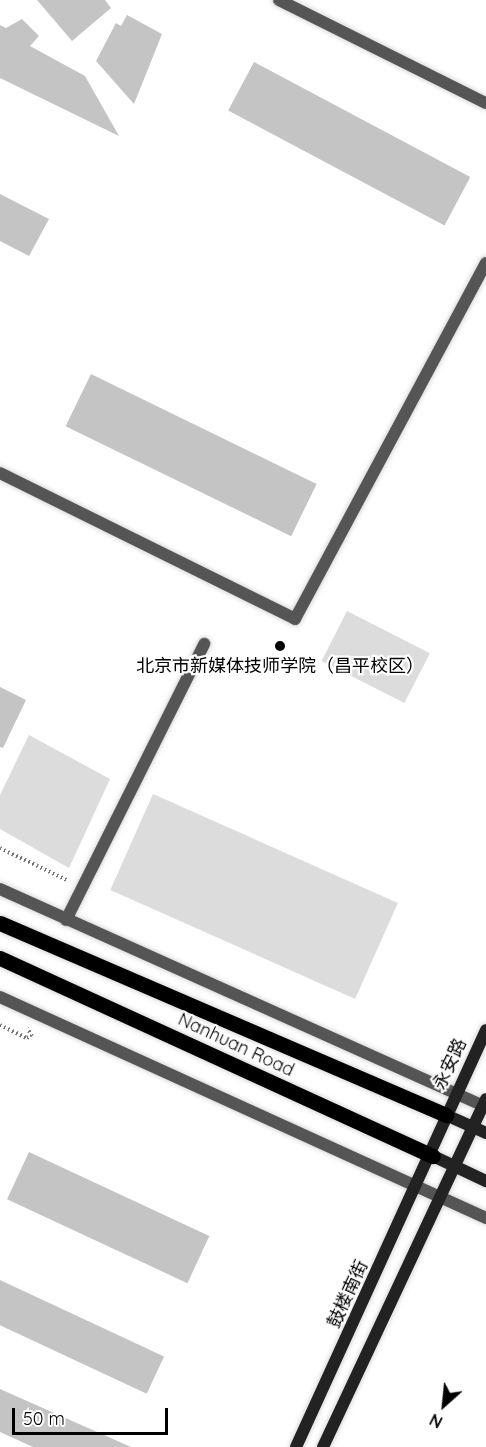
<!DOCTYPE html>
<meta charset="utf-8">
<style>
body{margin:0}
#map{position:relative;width:486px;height:1447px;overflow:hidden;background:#fff;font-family:Quicksand,"Noto Sans SC",sans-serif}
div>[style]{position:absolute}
.green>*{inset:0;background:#dcdcdc;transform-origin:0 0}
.building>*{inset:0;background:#c4c4c4;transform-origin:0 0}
.path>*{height:4px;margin-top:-2px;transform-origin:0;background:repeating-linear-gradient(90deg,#777 0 1.5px,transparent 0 4.5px)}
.roads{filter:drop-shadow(0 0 2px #dbdbdb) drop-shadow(0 0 2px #dbdbdb)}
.street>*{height:12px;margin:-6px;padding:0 6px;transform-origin:6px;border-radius:6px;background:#555}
.secondary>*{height:12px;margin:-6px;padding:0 6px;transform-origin:6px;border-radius:6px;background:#222}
.primary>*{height:15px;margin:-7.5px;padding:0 7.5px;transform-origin:7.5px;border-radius:7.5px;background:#000}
.dots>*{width:16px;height:16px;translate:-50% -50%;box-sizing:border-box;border:3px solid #fff;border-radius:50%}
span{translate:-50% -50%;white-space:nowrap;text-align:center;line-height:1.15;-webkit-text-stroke:4.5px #fff;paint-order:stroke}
.poi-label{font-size:18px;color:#000}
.street-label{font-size:18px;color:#000}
.north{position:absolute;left:414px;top:1375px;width:60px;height:60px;-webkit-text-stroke:4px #fff;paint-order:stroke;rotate:207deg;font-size:16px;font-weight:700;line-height:24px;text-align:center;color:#000}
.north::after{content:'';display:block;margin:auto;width:21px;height:27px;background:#000;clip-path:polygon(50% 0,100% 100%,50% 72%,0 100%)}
.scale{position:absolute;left:12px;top:1408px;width:156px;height:27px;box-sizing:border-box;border:3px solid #000;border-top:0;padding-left:8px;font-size:18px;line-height:21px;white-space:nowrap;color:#000;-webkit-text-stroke:4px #fff;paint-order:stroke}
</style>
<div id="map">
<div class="green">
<i style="left:347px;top:611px;width:93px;height:56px;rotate:27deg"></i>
<i style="clip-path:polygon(29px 735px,110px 779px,69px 868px,0 829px,0 795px)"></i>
<i style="left:153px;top:794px;width:268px;height:105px;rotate:24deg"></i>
</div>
<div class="building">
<i style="clip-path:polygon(37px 0,105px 0,111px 8px,72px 41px)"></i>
<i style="clip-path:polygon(127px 15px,162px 34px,134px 104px,96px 61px,116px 23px,121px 26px)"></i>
<i style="clip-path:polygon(22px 19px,39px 36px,30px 46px,85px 76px,119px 136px,0 78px,0 25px,6px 28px)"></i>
<i style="left:254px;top:62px;width:245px;height:55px;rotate:28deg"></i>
<i style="clip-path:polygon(0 194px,49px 219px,29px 256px,0 241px)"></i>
<i style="left:91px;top:374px;width:251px;height:58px;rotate:26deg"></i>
<i style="clip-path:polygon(0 687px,26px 700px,3px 748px,0 747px)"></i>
<i style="left:29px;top:1152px;width:199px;height:52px;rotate:25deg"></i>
<i style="left:0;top:1280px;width:181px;height:41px;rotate:25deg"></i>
<i style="clip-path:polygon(0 1389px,131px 1447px,33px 1447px,0 1432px)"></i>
</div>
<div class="path">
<i style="left:0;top:848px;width:76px;rotate:25.6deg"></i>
<i style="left:0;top:1025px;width:30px;rotate:26deg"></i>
<i style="left:27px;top:1038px;width:5px;rotate:-22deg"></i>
<i style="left:32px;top:1036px;width:9px;rotate:-122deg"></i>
</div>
<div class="roads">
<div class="street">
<i style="left:279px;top:0;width:231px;rotate:26.5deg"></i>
<i style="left:0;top:473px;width:329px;rotate:26.3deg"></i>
<i style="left:295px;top:619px;width:404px;rotate:-61.8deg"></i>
<i style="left:0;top:889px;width:533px;rotate:24.16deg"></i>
<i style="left:66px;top:920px;width:309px;rotate:-63.4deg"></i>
<i style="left:0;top:997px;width:534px;rotate:24.45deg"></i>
</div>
<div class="secondary">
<i style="left:446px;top:1115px;width:44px;rotate:24.2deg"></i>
<i style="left:433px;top:1156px;width:59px;rotate:25.3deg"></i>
<i style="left:296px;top:1447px;width:458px;rotate:-65.5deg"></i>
<i style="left:323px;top:1447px;width:384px;rotate:-64.9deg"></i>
</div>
<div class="primary">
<i style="left:0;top:923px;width:486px;rotate:23.3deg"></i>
<i style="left:0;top:958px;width:476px;rotate:24.6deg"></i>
</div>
</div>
<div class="dots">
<i style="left:280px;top:646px;background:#000"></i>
</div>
<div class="poi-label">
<span style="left:280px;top:666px">北京市新媒体技师学院（昌平校区）</span>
</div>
<div class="street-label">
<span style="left:236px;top:1045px;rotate:25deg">Nanhuan Road</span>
<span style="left:450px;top:1064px;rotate:-65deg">永安路</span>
<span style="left:348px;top:1294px;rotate:-65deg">鼓楼南街</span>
</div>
<div class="north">N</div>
<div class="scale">50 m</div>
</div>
